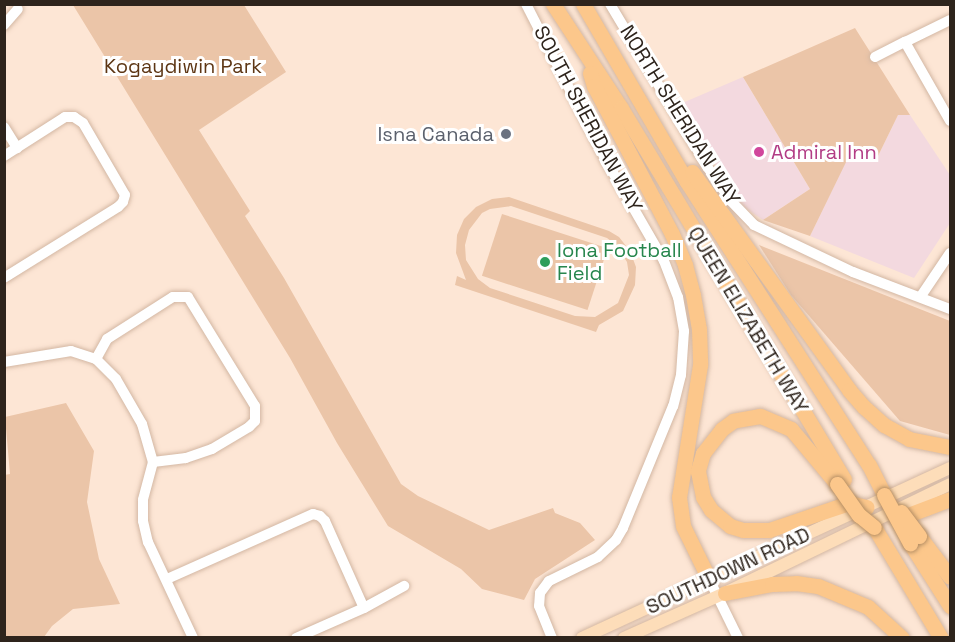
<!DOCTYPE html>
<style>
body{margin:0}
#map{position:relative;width:955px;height:642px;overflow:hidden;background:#fde6d5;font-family:"Space Grotesk",sans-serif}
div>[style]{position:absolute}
.commercial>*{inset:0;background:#f3d9df}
.green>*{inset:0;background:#ebc5a8;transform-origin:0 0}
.roads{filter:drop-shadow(0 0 2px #d3b7a3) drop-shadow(0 0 2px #d3b7a3)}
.minor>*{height:10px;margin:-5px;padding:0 5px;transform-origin:5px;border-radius:5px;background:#fff}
.major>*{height:12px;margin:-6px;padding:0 6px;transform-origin:6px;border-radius:6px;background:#fdddb9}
.highway>*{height:15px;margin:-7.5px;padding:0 7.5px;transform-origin:7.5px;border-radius:7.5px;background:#fcc78b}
.bridges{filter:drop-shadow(0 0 2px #b48e64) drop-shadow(0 0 2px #b48e64)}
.highway-bridge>*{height:15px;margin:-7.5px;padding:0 7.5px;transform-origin:7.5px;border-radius:7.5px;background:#fcc78b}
.dots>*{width:16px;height:16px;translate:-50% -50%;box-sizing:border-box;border:3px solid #fff;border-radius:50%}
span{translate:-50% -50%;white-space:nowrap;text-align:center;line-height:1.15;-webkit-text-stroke:6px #fff;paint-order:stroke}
.park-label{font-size:20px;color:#5d3614}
.street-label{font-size:20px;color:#2e241c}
.worship-label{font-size:20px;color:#5b616d}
.right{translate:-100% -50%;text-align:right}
.hotel-label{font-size:20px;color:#b23c85}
.left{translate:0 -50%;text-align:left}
.leisure-label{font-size:20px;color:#27864d}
.frame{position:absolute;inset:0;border:6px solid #2e241c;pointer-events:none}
</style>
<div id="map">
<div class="commercial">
<i style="clip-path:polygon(743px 77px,810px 189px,763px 220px,738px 203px,680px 104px)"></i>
<i style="clip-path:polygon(898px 115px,910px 115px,950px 175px,950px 223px,914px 278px,810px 236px,849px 155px,878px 156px)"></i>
</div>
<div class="green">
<i style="clip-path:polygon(73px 5px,244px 5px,286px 72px,199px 130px,250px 211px,245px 216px,284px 278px,401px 484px,418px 496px,489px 530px,553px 508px,555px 513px,580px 523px,595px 540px,535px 579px,524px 600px,482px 589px,461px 569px,388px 526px,337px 443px,290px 358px)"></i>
<i style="clip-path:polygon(855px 28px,910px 115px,898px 115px,878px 156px,849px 156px,810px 236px,763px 220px,810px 189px,743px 77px)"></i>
<i style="clip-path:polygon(evenodd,509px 197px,609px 231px,619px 237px,630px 251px,636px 267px,635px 285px,623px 311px,599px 325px,596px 332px,455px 285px,457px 276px,466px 280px,456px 253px,457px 235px,464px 219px,476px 207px,492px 199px,509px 197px,511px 206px,607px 238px,616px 245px,627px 262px,629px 275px,618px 303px,595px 317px,575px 316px,490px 288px,478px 279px,466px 260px,465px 245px,469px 230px,482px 213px,490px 209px,511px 206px)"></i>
<i style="left:502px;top:214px;width:111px;height:65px;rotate:18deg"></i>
<i style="clip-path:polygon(759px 245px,950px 321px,950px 435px,900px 421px,791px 295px)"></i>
<i style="clip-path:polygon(66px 403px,94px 451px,87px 502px,99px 559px,120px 604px,73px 609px,52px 626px,44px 637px,5px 637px,4px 475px,10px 474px,5px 417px)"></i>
</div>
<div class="roads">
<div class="minor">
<i style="left:526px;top:4px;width:180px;rotate:62.9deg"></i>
<i style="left:608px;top:164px;width:112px;rotate:60deg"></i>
<i style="left:664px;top:261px;width:39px;rotate:69deg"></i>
<i style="left:678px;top:297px;width:35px;rotate:80deg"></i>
<i style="left:684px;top:331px;width:44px;rotate:93.9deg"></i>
<i style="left:681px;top:375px;width:32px;rotate:104deg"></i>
<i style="left:673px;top:406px;width:132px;rotate:112.3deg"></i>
<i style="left:623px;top:528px;width:14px;rotate:120deg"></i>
<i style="left:616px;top:540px;width:25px;rotate:137deg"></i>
<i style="left:598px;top:557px;width:55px;rotate:153.9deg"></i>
<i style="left:549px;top:581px;width:15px;rotate:127deg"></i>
<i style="left:540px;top:593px;width:13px;rotate:94deg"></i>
<i style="left:539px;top:606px;width:35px;rotate:68deg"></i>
<i style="left:610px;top:4px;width:191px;rotate:59.1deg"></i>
<i style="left:708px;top:168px;width:40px;rotate:55.1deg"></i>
<i style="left:731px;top:201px;width:33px;rotate:46deg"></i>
<i style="left:754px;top:225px;width:110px;rotate:25.4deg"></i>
<i style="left:853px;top:272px;width:104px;rotate:20.9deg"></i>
<i style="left:950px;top:20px;width:50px;rotate:153.9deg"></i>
<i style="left:905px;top:42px;width:91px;rotate:60.3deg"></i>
<i style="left:4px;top:25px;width:21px;rotate:-49deg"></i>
<i style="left:875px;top:57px;width:34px;rotate:-27deg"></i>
<i style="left:4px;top:127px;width:25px;rotate:58deg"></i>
<i style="left:4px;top:156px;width:72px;rotate:-32.6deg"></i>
<i style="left:65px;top:117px;width:9px"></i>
<i style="left:74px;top:117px;width:11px;rotate:34deg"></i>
<i style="left:83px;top:123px;width:83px;rotate:59.7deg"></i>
<i style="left:125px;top:195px;width:7px;rotate:106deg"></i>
<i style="left:123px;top:202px;width:7px;rotate:135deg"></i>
<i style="left:118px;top:207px;width:134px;rotate:148.1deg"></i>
<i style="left:921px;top:296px;width:52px;rotate:-56deg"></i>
<i style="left:96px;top:359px;width:23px;rotate:-61deg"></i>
<i style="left:107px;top:339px;width:78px;rotate:-32.5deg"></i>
<i style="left:173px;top:297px;width:15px"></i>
<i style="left:188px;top:297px;width:128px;rotate:58.4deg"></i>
<i style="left:255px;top:406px;width:15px;rotate:90deg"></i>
<i style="left:255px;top:421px;width:8px;rotate:135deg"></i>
<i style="left:249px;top:427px;width:43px;rotate:149.3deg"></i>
<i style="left:212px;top:449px;width:28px;rotate:161deg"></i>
<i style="left:186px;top:458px;width:33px;rotate:173deg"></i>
<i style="left:4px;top:362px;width:68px;rotate:-9.3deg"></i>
<i style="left:71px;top:351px;width:26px;rotate:18deg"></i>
<i style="left:96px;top:359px;width:28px;rotate:45deg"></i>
<i style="left:116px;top:379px;width:52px;rotate:60deg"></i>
<i style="left:142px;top:424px;width:40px;rotate:74deg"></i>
<i style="left:153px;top:462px;width:39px;rotate:105deg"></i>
<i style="left:143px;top:500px;width:21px;rotate:90deg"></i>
<i style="left:143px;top:521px;width:22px;rotate:77deg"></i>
<i style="left:148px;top:542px;width:106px;rotate:64.9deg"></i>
<i style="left:167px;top:579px;width:160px;rotate:-24deg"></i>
<i style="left:313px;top:514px;width:7px;rotate:16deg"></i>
<i style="left:320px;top:516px;width:7px;rotate:45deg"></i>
<i style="left:325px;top:521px;width:95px;rotate:65.9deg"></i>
<i style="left:709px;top:579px;width:66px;rotate:63.8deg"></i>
<i style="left:296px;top:638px;width:74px;rotate:-23.8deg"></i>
<i style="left:364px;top:608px;width:46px;rotate:-28.8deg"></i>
</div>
<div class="major">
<i style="left:582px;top:638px;width:405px;rotate:-24.8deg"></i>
<i style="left:624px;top:638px;width:111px;rotate:-24deg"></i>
<i style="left:725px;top:593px;width:250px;rotate:-25.8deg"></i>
</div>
<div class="highway">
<i style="left:553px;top:4px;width:124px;rotate:56.8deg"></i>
<i style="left:621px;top:108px;width:433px;rotate:59deg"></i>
<i style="left:583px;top:4px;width:206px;rotate:59.7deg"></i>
<i style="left:687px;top:182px;width:336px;rotate:57.3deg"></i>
<i style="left:869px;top:465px;width:34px;rotate:63deg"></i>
<i style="left:590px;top:73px;width:14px;rotate:73deg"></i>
<i style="left:594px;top:86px;width:167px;rotate:62.2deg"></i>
<i style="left:672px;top:234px;width:34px;rotate:67deg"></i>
<i style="left:685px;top:265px;width:31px;rotate:75deg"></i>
<i style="left:693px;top:295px;width:35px;rotate:80deg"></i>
<i style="left:699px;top:329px;width:36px;rotate:88deg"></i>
<i style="left:700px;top:365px;width:134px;rotate:99deg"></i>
<i style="left:679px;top:497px;width:29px;rotate:82deg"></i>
<i style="left:683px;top:526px;width:59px;rotate:63.9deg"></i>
<i style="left:692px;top:172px;width:269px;rotate:54.2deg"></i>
<i style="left:849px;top:390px;width:23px;rotate:49deg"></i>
<i style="left:864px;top:407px;width:27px;rotate:42deg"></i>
<i style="left:884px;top:425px;width:29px;rotate:29deg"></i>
<i style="left:909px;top:439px;width:42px;rotate:11deg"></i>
<i style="left:836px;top:483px;width:70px;rotate:-129.8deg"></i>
<i style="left:791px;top:429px;width:34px;rotate:-157deg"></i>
<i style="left:760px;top:416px;width:27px;rotate:170deg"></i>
<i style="left:733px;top:421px;width:14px;rotate:144deg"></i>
<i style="left:722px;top:429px;width:31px;rotate:128deg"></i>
<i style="left:703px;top:453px;width:19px;rotate:106deg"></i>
<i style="left:698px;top:471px;width:26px;rotate:79deg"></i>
<i style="left:703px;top:497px;width:15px;rotate:58deg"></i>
<i style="left:711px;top:510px;width:25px;rotate:40deg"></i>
<i style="left:730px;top:526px;width:14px;rotate:17deg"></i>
<i style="left:743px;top:530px;width:26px"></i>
<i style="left:769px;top:530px;width:84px;rotate:-18.6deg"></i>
<i style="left:849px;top:503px;width:18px;rotate:13deg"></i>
<i style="left:893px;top:514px;width:15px;rotate:4deg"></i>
<i style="left:908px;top:515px;width:45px;rotate:-20.9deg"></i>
<i style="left:874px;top:527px;width:130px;rotate:58.9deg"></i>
<i style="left:919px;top:536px;width:51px;rotate:52.9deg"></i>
<i style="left:910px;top:543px;width:75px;rotate:57.6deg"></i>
<i style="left:725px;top:593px;width:48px;rotate:-10.8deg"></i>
<i style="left:772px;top:584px;width:24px;rotate:-2deg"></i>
<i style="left:796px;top:583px;width:22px;rotate:8deg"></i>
<i style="left:818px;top:586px;width:54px;rotate:22.8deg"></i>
<i style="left:868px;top:607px;width:46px;rotate:42.4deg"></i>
</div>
</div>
<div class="bridges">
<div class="highway-bridge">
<i style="left:837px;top:484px;width:38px;rotate:55deg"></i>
<i style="left:859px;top:515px;width:19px;rotate:39deg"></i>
<i style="left:884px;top:495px;width:55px;rotate:61.6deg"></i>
<i style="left:901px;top:512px;width:30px;rotate:53deg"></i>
</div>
</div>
<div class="dots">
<i style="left:506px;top:134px;background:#6b7280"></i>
<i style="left:759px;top:152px;background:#d1479c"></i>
<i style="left:545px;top:262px;background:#2e9e5b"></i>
</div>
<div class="park-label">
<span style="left:183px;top:66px">Kogaydiwin Park</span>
</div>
<div class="street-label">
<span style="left:680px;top:115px;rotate:58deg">NORTH SHERIDAN WAY</span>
<span style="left:588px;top:119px;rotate:62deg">SOUTH SHERIDAN WAY</span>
<span style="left:748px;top:320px;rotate:59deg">QUEEN ELIZABETH WAY</span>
<span style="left:728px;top:571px;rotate:-25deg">SOUTHDOWN ROAD</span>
</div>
<div class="worship-label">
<span class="right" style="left:494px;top:134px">Isna Canada</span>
</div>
<div class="hotel-label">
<span class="left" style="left:771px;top:152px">Admiral Inn</span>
</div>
<div class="leisure-label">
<span class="left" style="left:557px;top:262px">Iona Football<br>Field</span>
</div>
<div class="frame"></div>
</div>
